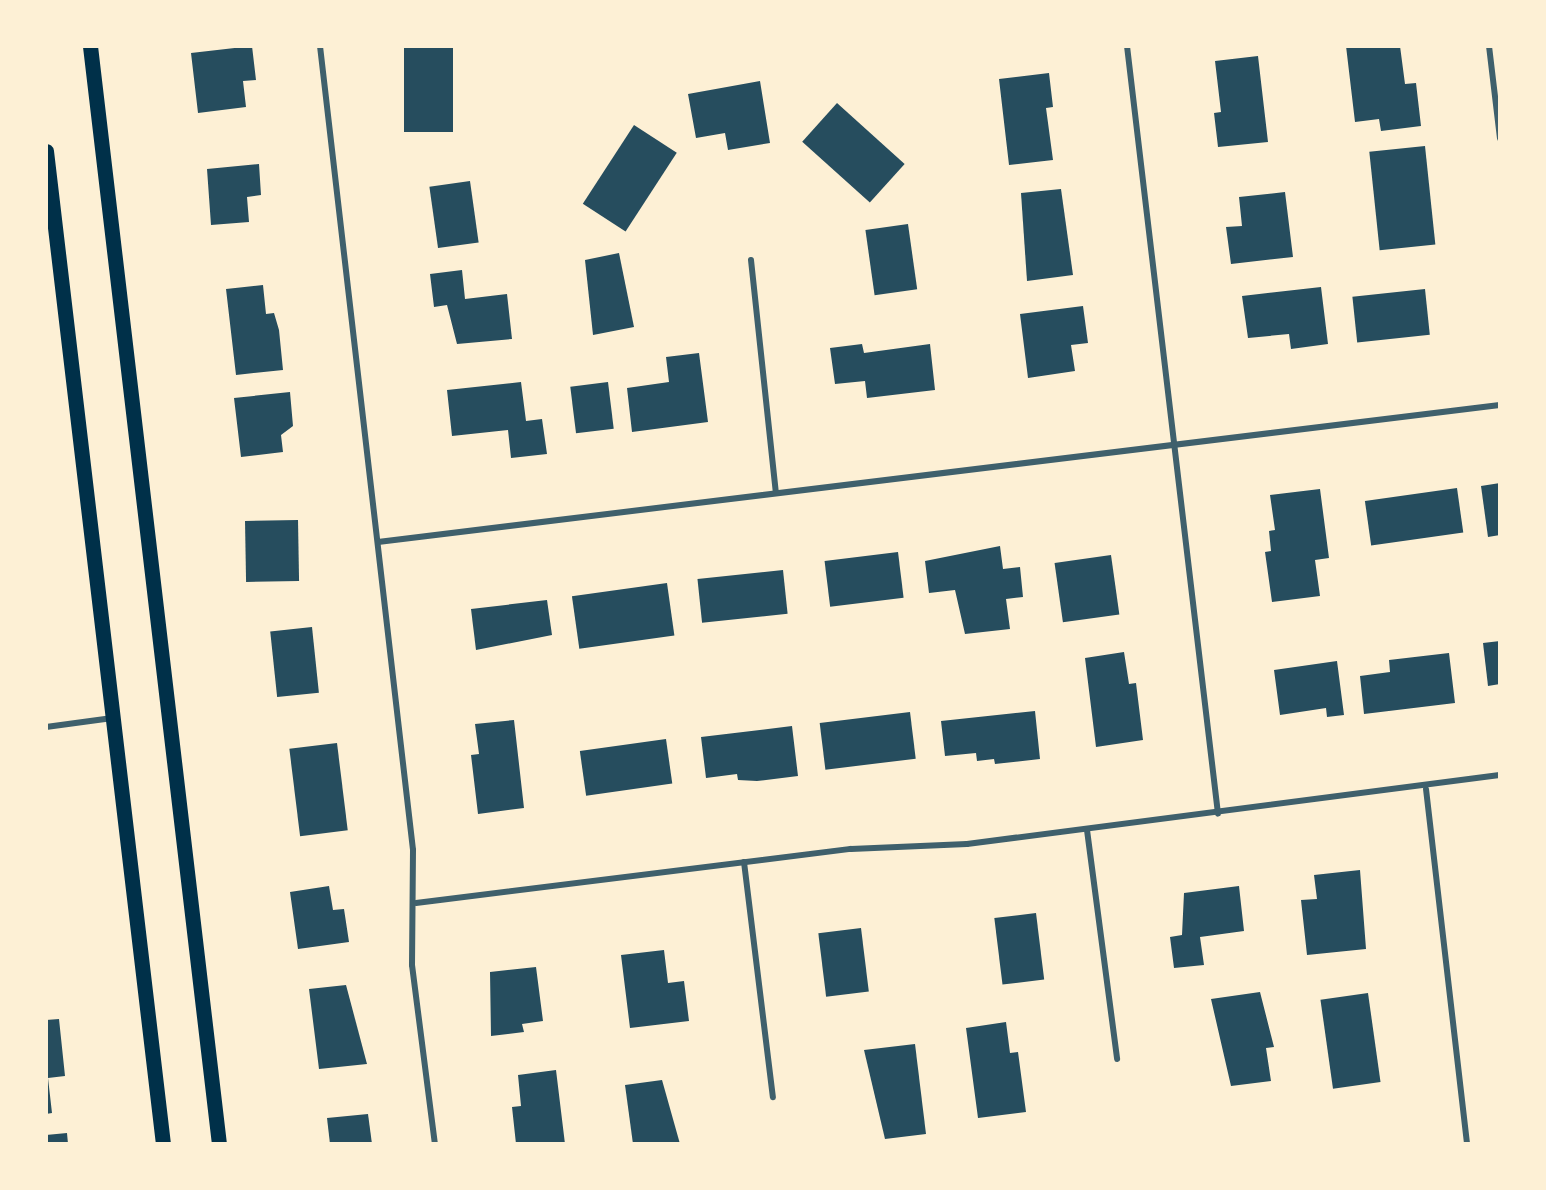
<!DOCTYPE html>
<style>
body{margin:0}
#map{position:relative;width:1546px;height:1190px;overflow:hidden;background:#fdf0d5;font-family:Georgia,serif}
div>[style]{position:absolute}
.building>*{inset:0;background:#264d5e;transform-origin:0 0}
.minor>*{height:6px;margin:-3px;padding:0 3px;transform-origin:3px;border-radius:3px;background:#3f606c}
.primary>*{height:15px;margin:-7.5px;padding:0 7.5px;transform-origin:7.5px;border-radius:7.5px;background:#003049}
span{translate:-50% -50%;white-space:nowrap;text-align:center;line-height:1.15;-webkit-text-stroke:6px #fdf0d5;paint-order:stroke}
.frame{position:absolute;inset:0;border:48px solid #fdf0d5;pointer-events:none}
</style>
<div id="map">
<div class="building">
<i style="clip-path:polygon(252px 46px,256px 80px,243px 81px,246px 107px,198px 113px,191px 53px)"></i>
<i style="left:404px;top:46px;width:49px;height:86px"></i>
<i style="clip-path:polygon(1346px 46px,1400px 46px,1405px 84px,1416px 83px,1421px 126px,1381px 131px,1379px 119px,1355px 122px)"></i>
<i style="clip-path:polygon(1258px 56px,1268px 142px,1218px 147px,1214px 113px,1221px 112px,1215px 61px)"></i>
<i style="clip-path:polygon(1049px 73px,1053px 107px,1046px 108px,1053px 160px,1009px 165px,999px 79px)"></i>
<i style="clip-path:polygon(760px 81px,770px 143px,728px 150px,725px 133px,696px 138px,688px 94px)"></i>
<i style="left:837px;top:103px;width:91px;height:52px;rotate:42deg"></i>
<i style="left:634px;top:125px;width:51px;height:94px;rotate:33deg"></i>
<i style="left:1425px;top:146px;width:99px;height:56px;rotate:84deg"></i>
<i style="clip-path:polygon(259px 164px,261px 195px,247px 197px,249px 222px,211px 225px,207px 169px)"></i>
<i style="left:470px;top:181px;width:62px;height:41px;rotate:82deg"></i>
<i style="clip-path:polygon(1061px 189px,1073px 275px,1027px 281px,1021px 193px)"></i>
<i style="clip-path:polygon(1285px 192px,1293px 257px,1231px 264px,1226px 227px,1242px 226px,1239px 197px)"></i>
<i style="left:908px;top:224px;width:66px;height:43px;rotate:82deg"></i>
<i style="clip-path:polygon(619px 253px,634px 327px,593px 335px,585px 260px)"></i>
<i style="clip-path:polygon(462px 270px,465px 299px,507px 294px,512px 339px,457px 344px,447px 305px,434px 307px,430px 274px)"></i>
<i style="clip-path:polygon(263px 285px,266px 314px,274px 313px,279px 330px,283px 370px,236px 375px,226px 289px)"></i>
<i style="clip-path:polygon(1321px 287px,1328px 344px,1291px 349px,1289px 334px,1248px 338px,1242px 296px)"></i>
<i style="left:1425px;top:289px;width:46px;height:73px;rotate:84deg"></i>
<i style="clip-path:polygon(1083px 306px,1088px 343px,1071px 345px,1075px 371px,1028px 378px,1020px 314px)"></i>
<i style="clip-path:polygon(862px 344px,864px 353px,930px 344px,935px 390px,867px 398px,865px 381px,835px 384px,830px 348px)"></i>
<i style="clip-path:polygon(699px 353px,708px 422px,632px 432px,627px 388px,669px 382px,666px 357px)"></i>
<i style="clip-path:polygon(521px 382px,526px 421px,542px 419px,547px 454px,511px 458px,508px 430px,452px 436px,447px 390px)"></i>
<i style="left:608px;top:382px;width:47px;height:38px;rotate:83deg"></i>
<i style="clip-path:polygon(290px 392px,293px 426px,281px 435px,283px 452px,241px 457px,234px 398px)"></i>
<i style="clip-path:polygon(1500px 483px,1500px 535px,1488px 537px,1481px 486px)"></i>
<i style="left:1457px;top:488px;width:45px;height:93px;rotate:82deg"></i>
<i style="clip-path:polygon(1320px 489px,1329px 558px,1315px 560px,1320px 596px,1272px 602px,1265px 552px,1271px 551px,1269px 531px,1275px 530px,1270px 495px)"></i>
<i style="left:298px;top:520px;width:61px;height:53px;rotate:89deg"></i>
<i style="clip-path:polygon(1000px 546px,1003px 569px,1020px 567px,1023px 597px,1006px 599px,1010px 629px,965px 634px,955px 590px,929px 593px,925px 561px)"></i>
<i style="left:898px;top:552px;width:46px;height:74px;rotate:83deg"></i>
<i style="left:1111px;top:555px;width:60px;height:57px;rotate:82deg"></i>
<i style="left:783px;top:570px;width:44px;height:86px;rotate:84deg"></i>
<i style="left:667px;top:583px;width:53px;height:96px;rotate:82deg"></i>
<i style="clip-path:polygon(547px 600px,552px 635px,476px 650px,471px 609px)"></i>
<i style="left:312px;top:627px;width:66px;height:42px;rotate:84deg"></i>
<i style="clip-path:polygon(1500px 641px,1500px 684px,1488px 686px,1483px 643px)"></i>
<i style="clip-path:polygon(1124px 652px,1129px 684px,1136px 683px,1143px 740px,1096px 747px,1085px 658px)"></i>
<i style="clip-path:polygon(1449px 653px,1455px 703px,1364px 714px,1360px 676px,1390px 672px,1389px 660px)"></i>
<i style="clip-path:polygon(1337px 661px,1344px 715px,1327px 717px,1326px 708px,1280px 715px,1274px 670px)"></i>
<i style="clip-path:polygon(1035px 711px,1040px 759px,995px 764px,994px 759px,977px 761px,976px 753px,945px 756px,941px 721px)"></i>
<i style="left:910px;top:712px;width:47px;height:91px;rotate:83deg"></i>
<i style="clip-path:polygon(514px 720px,524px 808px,478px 814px,471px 755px,479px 754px,475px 724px)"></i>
<i style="clip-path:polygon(792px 726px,798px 776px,757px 781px,738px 780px,737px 774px,706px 778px,701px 737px)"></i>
<i style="left:666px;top:739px;width:45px;height:87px;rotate:82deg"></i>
<i style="left:337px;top:743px;width:88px;height:48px;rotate:83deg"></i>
<i style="clip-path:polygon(1360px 870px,1366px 949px,1307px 955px,1301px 900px,1317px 899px,1314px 875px)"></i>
<i style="clip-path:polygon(329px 886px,333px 910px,344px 909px,349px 942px,298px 949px,290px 892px)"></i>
<i style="clip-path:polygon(1239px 886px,1244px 931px,1200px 937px,1204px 965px,1174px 968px,1170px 937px,1182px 935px,1184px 893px)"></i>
<i style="left:1036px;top:913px;width:67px;height:42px;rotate:83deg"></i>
<i style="left:861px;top:928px;width:64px;height:43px;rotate:83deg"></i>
<i style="clip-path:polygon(664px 950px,668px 983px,684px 981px,689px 1021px,630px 1028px,621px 955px)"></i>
<i style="clip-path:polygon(536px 967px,543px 1021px,522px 1024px,524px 1032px,491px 1036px,490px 972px)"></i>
<i style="clip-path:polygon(346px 985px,367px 1064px,319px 1069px,309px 989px)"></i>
<i style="clip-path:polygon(1260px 992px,1274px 1047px,1266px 1048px,1271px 1081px,1231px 1086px,1211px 999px)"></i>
<i style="left:1368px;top:993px;width:90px;height:48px;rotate:82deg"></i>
<i style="clip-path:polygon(59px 1019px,65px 1076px,48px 1078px,52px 1113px,46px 1114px,46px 1020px)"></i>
<i style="clip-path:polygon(1006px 1022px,1010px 1053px,1018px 1052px,1026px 1112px,978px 1118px,966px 1028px)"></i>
<i style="clip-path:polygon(915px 1044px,926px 1134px,885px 1139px,864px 1050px)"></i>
<i style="clip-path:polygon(556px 1070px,565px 1144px,516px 1144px,512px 1107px,521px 1106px,518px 1075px)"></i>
<i style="clip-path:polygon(662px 1080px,680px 1144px,633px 1144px,625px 1085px)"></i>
<i style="clip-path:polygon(368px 1114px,372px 1144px,330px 1144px,327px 1118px)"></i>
<i style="clip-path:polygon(67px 1133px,68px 1144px,46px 1144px,46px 1135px)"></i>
</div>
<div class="minor">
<i style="left:320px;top:46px;width:809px;rotate:83.4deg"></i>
<i style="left:413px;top:850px;width:115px;rotate:90.5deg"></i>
<i style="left:412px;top:965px;width:180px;rotate:82.7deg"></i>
<i style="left:1127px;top:46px;width:773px;rotate:83.24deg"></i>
<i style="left:1489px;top:46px;width:93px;rotate:83.2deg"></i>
<i style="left:751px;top:260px;width:234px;rotate:83.9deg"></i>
<i style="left:378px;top:542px;width:1130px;rotate:-6.96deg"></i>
<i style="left:46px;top:727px;width:67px;rotate:-7.8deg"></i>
<i style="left:1426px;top:789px;width:357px;rotate:83.4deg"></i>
<i style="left:1087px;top:830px;width:231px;rotate:82.5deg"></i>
<i style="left:744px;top:862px;width:237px;rotate:83deg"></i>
<i style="left:416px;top:903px;width:438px;rotate:-7.1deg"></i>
<i style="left:851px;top:849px;width:116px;rotate:-2.5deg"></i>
<i style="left:967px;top:844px;width:537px;rotate:-7.38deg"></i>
</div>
<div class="primary">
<i style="left:90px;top:46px;width:1106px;rotate:83.3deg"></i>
<i style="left:46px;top:151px;width:1000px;rotate:83.28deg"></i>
</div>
<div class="frame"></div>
</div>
